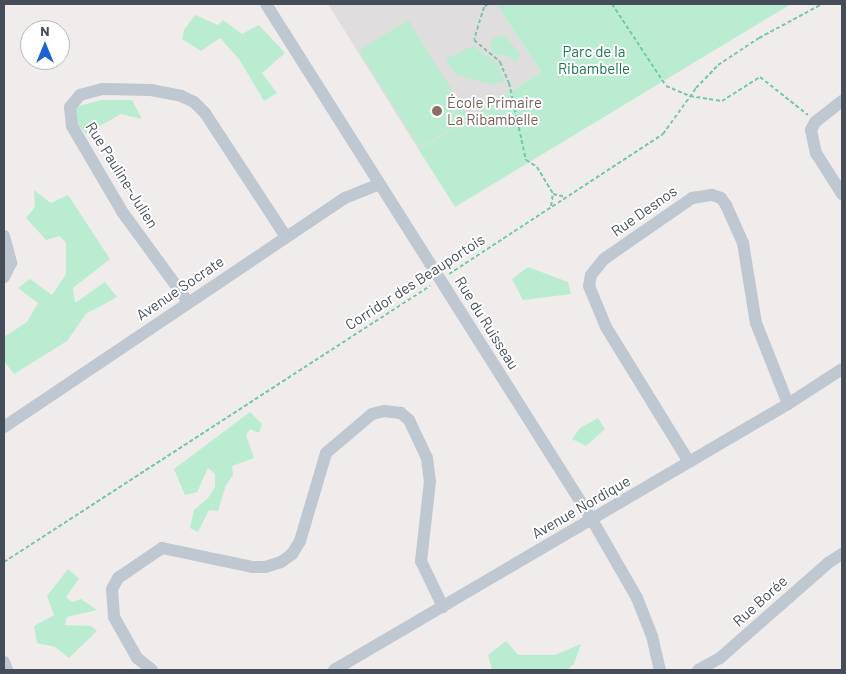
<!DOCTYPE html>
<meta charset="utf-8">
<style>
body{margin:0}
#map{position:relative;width:846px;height:674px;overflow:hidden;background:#efeceb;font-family:Barlow,sans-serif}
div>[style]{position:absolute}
.education>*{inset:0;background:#dfdddd}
.green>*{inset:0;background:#baecd1;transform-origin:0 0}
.path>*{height:2px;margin-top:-1px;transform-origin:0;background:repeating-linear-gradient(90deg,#73c9a6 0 4px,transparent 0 6.5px)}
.minor>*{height:12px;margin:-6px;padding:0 6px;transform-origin:6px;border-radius:6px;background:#bfc7d1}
.dots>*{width:14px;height:14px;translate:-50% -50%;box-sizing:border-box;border:2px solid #fff;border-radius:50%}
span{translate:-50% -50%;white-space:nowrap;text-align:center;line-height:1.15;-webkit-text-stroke:4px #fff;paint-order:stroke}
.park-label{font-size:15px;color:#19764f}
.education-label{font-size:15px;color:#785e54}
.left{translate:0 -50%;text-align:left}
.street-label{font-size:15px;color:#454d58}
.frame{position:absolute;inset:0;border:5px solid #454d58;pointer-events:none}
.north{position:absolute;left:20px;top:20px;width:50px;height:50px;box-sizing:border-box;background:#fff;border:1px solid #b5b8bc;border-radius:50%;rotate:0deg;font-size:14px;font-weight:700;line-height:20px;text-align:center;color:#454d58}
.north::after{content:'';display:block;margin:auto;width:18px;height:22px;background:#1e60d6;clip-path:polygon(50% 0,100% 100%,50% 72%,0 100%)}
</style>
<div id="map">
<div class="education">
<i style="clip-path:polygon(328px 4px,496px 4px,541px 72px,419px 150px,433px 173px)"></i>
</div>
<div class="green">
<i style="clip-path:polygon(496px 4px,791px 4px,455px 207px,419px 150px,541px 72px)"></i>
<i style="clip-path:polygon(195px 15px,218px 25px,223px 20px,242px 34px,259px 25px,285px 53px,262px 73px,277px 93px,264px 101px,239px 59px,220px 38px,201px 51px,182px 39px,184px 30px)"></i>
<i style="left:408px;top:20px;width:115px;height:58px;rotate:58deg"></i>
<i style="clip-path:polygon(504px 35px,520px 54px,516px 63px,509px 56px,494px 54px,490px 47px,493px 38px)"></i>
<i style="clip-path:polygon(473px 46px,497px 63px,504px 81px,492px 85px,455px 74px,446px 59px)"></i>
<i style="clip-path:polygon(101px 100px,132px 100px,142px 119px,121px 114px,86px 134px,75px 121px,72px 112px,79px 106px)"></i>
<i style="clip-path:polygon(34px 190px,51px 203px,68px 195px,110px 259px,73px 288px,75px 303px,105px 282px,117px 297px,86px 314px,67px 341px,14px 374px,4px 361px,4px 337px,27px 322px,38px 303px,18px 288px,30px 279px,52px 295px,66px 274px,66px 243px,60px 236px,46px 240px,26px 218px,35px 207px)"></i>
<i style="clip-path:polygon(528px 267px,568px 282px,571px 294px,523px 300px,512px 279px)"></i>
<i style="clip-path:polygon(250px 412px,262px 424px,259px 433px,250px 429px,246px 435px,254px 458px,232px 466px,233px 475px,226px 485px,218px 511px,209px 510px,198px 532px,190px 528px,194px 510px,208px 498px,215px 487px,215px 474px,208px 468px,197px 492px,185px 495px,174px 469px)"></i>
<i style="clip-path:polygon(598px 418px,605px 429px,586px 446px,572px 439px,580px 428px)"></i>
<i style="clip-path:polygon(68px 569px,79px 579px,66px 597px,72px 602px,81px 599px,97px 610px,67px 617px,65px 625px,91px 626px,97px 631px,69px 658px,55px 647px,37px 643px,34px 626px,54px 615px,47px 596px)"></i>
<i style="clip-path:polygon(506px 641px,518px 655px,555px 655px,581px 644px,574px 664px,567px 670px,492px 670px,488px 655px)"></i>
</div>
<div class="path">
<i style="left:488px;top:4px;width:5px;rotate:143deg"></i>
<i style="left:484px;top:7px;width:34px;rotate:107deg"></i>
<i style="left:474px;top:40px;width:34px;rotate:40deg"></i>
<i style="left:500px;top:62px;width:23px;rotate:67deg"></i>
<i style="left:509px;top:83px;width:79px;rotate:77.6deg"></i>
<i style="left:526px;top:160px;width:13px;rotate:32deg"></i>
<i style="left:537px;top:167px;width:31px;rotate:59deg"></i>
<i style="left:553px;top:194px;width:13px;rotate:13deg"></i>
<i style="left:612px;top:4px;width:98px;rotate:56.6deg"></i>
<i style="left:666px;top:86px;width:26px;rotate:23deg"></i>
<i style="left:690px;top:96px;width:32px;rotate:9deg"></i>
<i style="left:722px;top:101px;width:45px;rotate:-32.3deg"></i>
<i style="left:760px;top:77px;width:61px;rotate:38.4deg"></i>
<i style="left:551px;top:206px;width:12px;rotate:-81deg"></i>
<i style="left:449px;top:274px;width:256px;rotate:-33.2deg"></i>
<i style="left:663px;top:134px;width:57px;rotate:-54.3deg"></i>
<i style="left:696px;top:88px;width:32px;rotate:-46deg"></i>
<i style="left:718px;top:65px;width:49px;rotate:-33.4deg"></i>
<i style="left:759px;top:38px;width:72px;rotate:-28.4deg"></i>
<i style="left:4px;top:562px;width:508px;rotate:-32.94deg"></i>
</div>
<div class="minor">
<i style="left:266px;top:4px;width:608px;rotate:57.7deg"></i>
<i style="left:591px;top:518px;width:92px;rotate:60.1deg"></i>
<i style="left:637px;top:598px;width:41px;rotate:68.5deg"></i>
<i style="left:652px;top:636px;width:35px;rotate:77deg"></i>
<i style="left:842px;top:101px;width:34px;rotate:142deg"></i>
<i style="left:815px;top:122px;width:9px;rotate:117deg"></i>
<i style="left:811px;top:130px;width:24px;rotate:78deg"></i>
<i style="left:816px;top:153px;width:49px;rotate:57.6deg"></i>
<i style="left:4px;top:236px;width:28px;rotate:75deg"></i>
<i style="left:11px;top:263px;width:16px;rotate:117deg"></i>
<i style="left:188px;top:302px;width:110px;rotate:-126.1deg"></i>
<i style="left:123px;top:213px;width:101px;rotate:-120.4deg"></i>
<i style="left:72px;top:126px;width:19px;rotate:-96deg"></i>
<i style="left:70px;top:107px;width:16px;rotate:-50deg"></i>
<i style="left:80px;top:95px;width:24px;rotate:-15deg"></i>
<i style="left:103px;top:89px;width:48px;rotate:1.2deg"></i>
<i style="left:151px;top:90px;width:31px;rotate:11deg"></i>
<i style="left:181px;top:96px;width:14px;rotate:25deg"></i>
<i style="left:194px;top:102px;width:16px;rotate:45deg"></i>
<i style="left:205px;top:113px;width:148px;rotate:56.8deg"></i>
<i style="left:4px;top:427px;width:411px;rotate:-33.9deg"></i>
<i style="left:345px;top:198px;width:37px;rotate:-22deg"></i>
<i style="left:689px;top:462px;width:158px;rotate:-121.6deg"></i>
<i style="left:606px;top:327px;width:44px;rotate:-112.5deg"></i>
<i style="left:589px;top:286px;width:11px;rotate:-80deg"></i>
<i style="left:591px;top:275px;width:21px;rotate:-51deg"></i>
<i style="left:604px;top:259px;width:107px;rotate:-34.7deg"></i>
<i style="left:692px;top:198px;width:20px;rotate:-9deg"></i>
<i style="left:712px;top:195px;width:9px;rotate:18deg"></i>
<i style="left:721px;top:198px;width:9px;rotate:54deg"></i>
<i style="left:726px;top:205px;width:42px;rotate:65.9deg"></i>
<i style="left:743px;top:243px;width:81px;rotate:80.8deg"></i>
<i style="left:756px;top:323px;width:87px;rotate:68.4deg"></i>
<i style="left:4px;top:662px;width:9px;rotate:69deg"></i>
<i style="left:152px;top:670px;width:19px;rotate:-141deg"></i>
<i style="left:137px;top:658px;width:47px;rotate:-119.3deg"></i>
<i style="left:114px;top:617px;width:28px;rotate:-94deg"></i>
<i style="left:112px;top:589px;width:13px;rotate:-61deg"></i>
<i style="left:118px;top:578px;width:53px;rotate:-34.3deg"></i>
<i style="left:162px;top:548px;width:92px;rotate:11.9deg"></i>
<i style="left:252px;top:567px;width:13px"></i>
<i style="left:265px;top:567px;width:17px;rotate:-17deg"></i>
<i style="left:281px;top:562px;width:14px;rotate:-36deg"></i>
<i style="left:292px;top:554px;width:15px;rotate:-58deg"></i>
<i style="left:300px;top:541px;width:92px;rotate:-73.5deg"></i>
<i style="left:326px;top:453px;width:60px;rotate:-40.3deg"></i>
<i style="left:372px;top:414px;width:12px;rotate:-14deg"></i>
<i style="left:384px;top:411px;width:17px;rotate:7deg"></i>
<i style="left:401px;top:413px;width:11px;rotate:41deg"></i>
<i style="left:409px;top:420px;width:42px;rotate:64.7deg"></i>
<i style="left:427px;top:458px;width:23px;rotate:83deg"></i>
<i style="left:430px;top:481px;width:81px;rotate:96.4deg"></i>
<i style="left:421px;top:561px;width:51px;rotate:64.4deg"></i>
<i style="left:334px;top:670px;width:526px;rotate:-30.37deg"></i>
<i style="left:788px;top:404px;width:64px;rotate:-32.9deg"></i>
<i style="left:698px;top:670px;width:25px;rotate:-29deg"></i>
<i style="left:720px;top:658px;width:144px;rotate:-41.3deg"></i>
<i style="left:828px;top:563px;width:17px;rotate:-33deg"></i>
</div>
<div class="dots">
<i style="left:437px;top:111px;background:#8d6e63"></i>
</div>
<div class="park-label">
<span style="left:594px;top:60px">Parc de la<br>Ribambelle</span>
</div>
<div class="education-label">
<span class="left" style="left:447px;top:111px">École Primaire<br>La Ribambelle</span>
</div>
<div class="street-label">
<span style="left:122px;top:175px;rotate:58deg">Rue Pauline-Julien</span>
<span style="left:644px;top:211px;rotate:-35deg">Rue Desnos</span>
<span style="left:415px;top:282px;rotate:-33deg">Corridor des Beauportois</span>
<span style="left:180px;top:288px;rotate:-34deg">Avenue Socrate</span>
<span style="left:487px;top:323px;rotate:58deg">Rue du Ruisseau</span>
<span style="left:581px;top:507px;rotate:-30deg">Avenue Nordique</span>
<span style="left:760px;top:601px;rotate:-42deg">Rue Borée</span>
</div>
<div class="frame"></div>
<div class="north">N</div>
</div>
